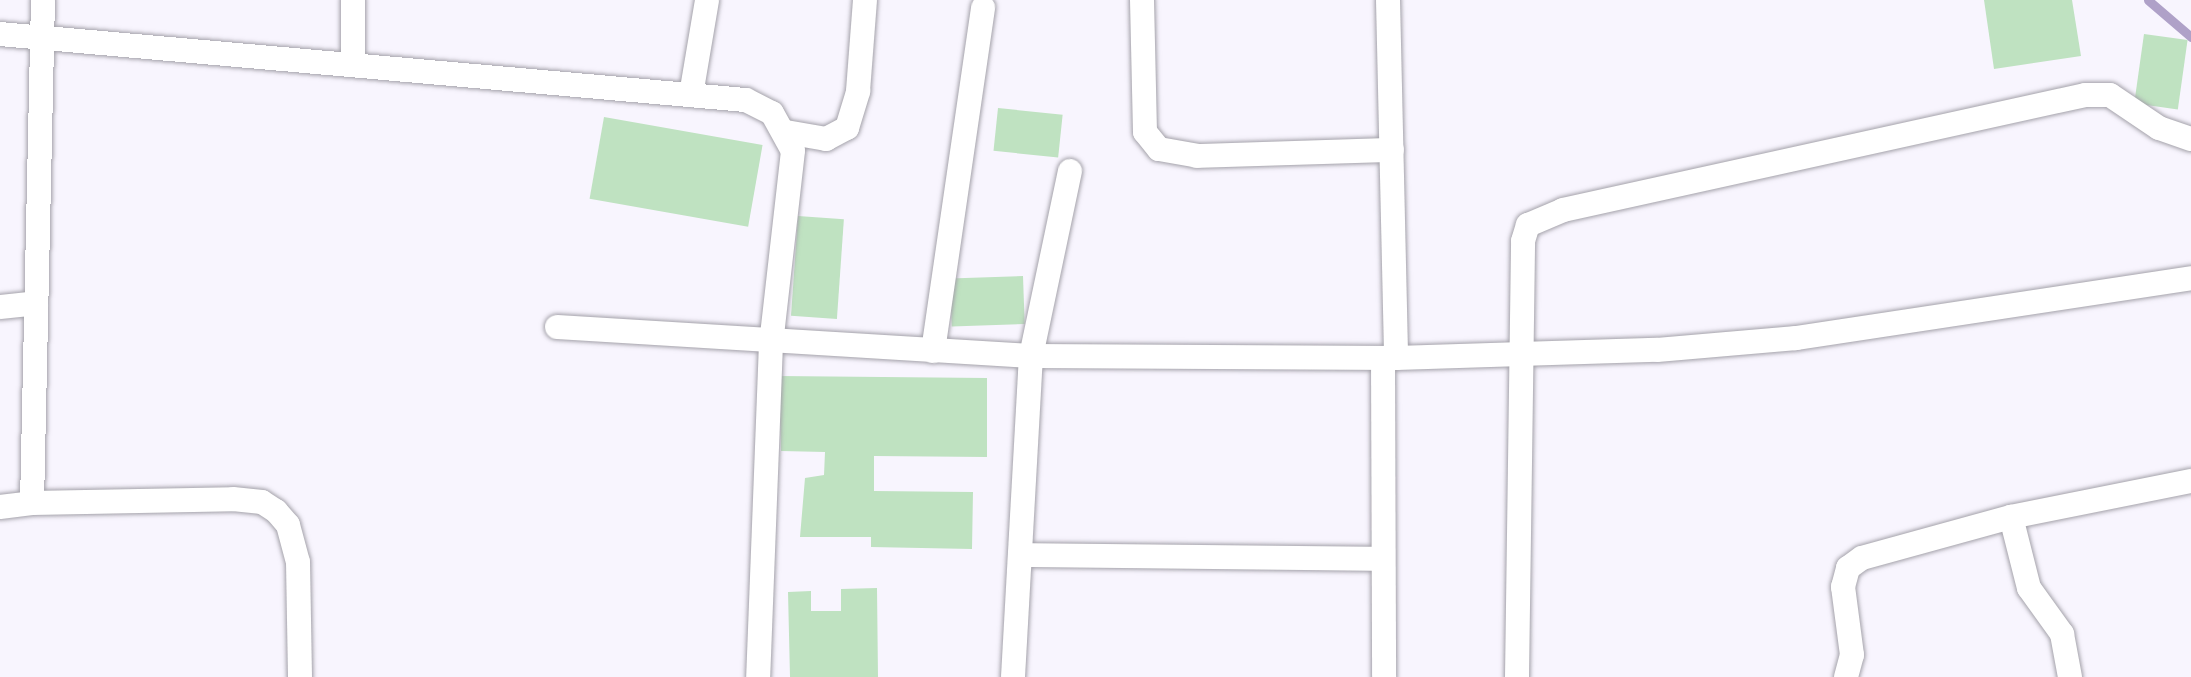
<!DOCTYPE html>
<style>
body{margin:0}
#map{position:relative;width:2191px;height:677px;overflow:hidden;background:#f8f5fe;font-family:"Fira Sans",sans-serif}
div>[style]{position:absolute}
.stream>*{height:9px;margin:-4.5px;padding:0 4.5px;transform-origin:4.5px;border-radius:4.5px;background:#afa1c8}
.building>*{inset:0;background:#bfe2c1;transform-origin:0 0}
.roads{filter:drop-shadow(0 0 2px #a4a2aa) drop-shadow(0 0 2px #a4a2aa)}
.minor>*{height:24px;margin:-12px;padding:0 12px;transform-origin:12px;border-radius:12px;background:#fff}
span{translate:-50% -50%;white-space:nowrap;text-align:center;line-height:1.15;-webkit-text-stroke:7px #fff;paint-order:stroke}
</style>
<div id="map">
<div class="stream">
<i style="left:2148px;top:0;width:57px;rotate:40.7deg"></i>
</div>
<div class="building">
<i style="clip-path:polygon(1984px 0,2072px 0,2081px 56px,1994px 69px)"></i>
<i style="left:2144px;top:34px;width:44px;height:70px;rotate:8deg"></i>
<i style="left:998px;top:108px;width:65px;height:43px;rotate:6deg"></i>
<i style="left:604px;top:117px;width:161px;height:83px;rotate:10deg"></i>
<i style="left:798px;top:216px;width:46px;height:100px;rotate:4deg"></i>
<i style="left:1023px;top:276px;width:48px;height:73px;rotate:88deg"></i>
<i style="clip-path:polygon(779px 376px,987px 378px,987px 457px,874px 456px,874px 491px,973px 492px,972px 549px,871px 547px,871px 537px,800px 537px,805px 478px,824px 475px,825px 452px,781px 451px)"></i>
<i style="clip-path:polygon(877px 588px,878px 677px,790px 677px,788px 592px,811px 591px,811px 611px,841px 611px,841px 589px)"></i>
</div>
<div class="roads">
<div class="minor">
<i style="left:353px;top:0;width:64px;rotate:90deg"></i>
<i style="left:1142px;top:0;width:132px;rotate:88.7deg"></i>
<i style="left:1145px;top:132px;width:22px;rotate:51deg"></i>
<i style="left:1159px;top:149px;width:39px;rotate:10deg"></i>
<i style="left:1197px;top:156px;width:195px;rotate:-1.8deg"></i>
<i style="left:1388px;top:0;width:358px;rotate:88.7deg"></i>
<i style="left:0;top:34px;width:749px;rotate:5.06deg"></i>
<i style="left:746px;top:100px;width:29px;rotate:27deg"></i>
<i style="left:772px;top:113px;width:43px;rotate:61.1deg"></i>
<i style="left:793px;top:151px;width:193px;rotate:96.5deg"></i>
<i style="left:771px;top:343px;width:334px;rotate:92.2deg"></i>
<i style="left:691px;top:95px;width:96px;rotate:-80.4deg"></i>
<i style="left:786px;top:132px;width:41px;rotate:9.9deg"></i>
<i style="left:826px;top:139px;width:24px;rotate:-28deg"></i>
<i style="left:847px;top:128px;width:39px;rotate:-73deg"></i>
<i style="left:858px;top:91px;width:91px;rotate:-85.6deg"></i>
<i style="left:0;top:307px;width:36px;rotate:-6deg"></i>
<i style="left:557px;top:327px;width:475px;rotate:3.5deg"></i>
<i style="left:1031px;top:356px;width:365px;rotate:0.3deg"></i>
<i style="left:1396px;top:358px;width:261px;rotate:-1.8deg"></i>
<i style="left:1657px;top:350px;width:140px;rotate:-4.9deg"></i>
<i style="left:1796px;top:338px;width:400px;rotate:-8.6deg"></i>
<i style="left:933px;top:351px;width:347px;rotate:-81.7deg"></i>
<i style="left:1383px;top:358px;width:319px;rotate:89.8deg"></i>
<i style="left:32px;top:503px;width:201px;rotate:-1.1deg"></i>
<i style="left:233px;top:499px;width:29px;rotate:6deg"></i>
<i style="left:262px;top:502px;width:17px;rotate:33deg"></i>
<i style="left:276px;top:511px;width:18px;rotate:49deg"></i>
<i style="left:288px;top:525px;width:38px;rotate:75deg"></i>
<i style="left:298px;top:562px;width:115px;rotate:89deg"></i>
<i style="left:0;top:507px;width:32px;rotate:-7deg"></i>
<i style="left:32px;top:503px;width:503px;rotate:-88.75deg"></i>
<i style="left:2011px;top:517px;width:73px;rotate:75.8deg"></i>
<i style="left:2029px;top:588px;width:57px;rotate:54.3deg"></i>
<i style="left:2062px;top:634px;width:44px;rotate:79.5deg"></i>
<i style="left:1020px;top:555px;width:363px;rotate:0.6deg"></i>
<i style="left:1013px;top:677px;width:322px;rotate:-86.8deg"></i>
<i style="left:1031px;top:356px;width:189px;rotate:-78.1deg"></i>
<i style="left:1517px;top:677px;width:436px;rotate:-89.2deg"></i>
<i style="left:1523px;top:241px;width:17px;rotate:-73deg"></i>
<i style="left:1528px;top:225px;width:38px;rotate:-23deg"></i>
<i style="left:1563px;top:210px;width:535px;rotate:-12.42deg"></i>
<i style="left:2085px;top:95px;width:25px"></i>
<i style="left:2110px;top:95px;width:59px;rotate:34deg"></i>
<i style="left:2159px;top:128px;width:34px;rotate:19deg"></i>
<i style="left:1846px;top:677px;width:23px;rotate:-75deg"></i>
<i style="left:1852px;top:655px;width:69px;rotate:-97.5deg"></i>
<i style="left:1843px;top:587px;width:20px;rotate:-75deg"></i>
<i style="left:1848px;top:568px;width:17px;rotate:-36deg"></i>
<i style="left:1862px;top:558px;width:155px;rotate:-15.4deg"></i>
<i style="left:2011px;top:517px;width:184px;rotate:-11.3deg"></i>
</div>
</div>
</div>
